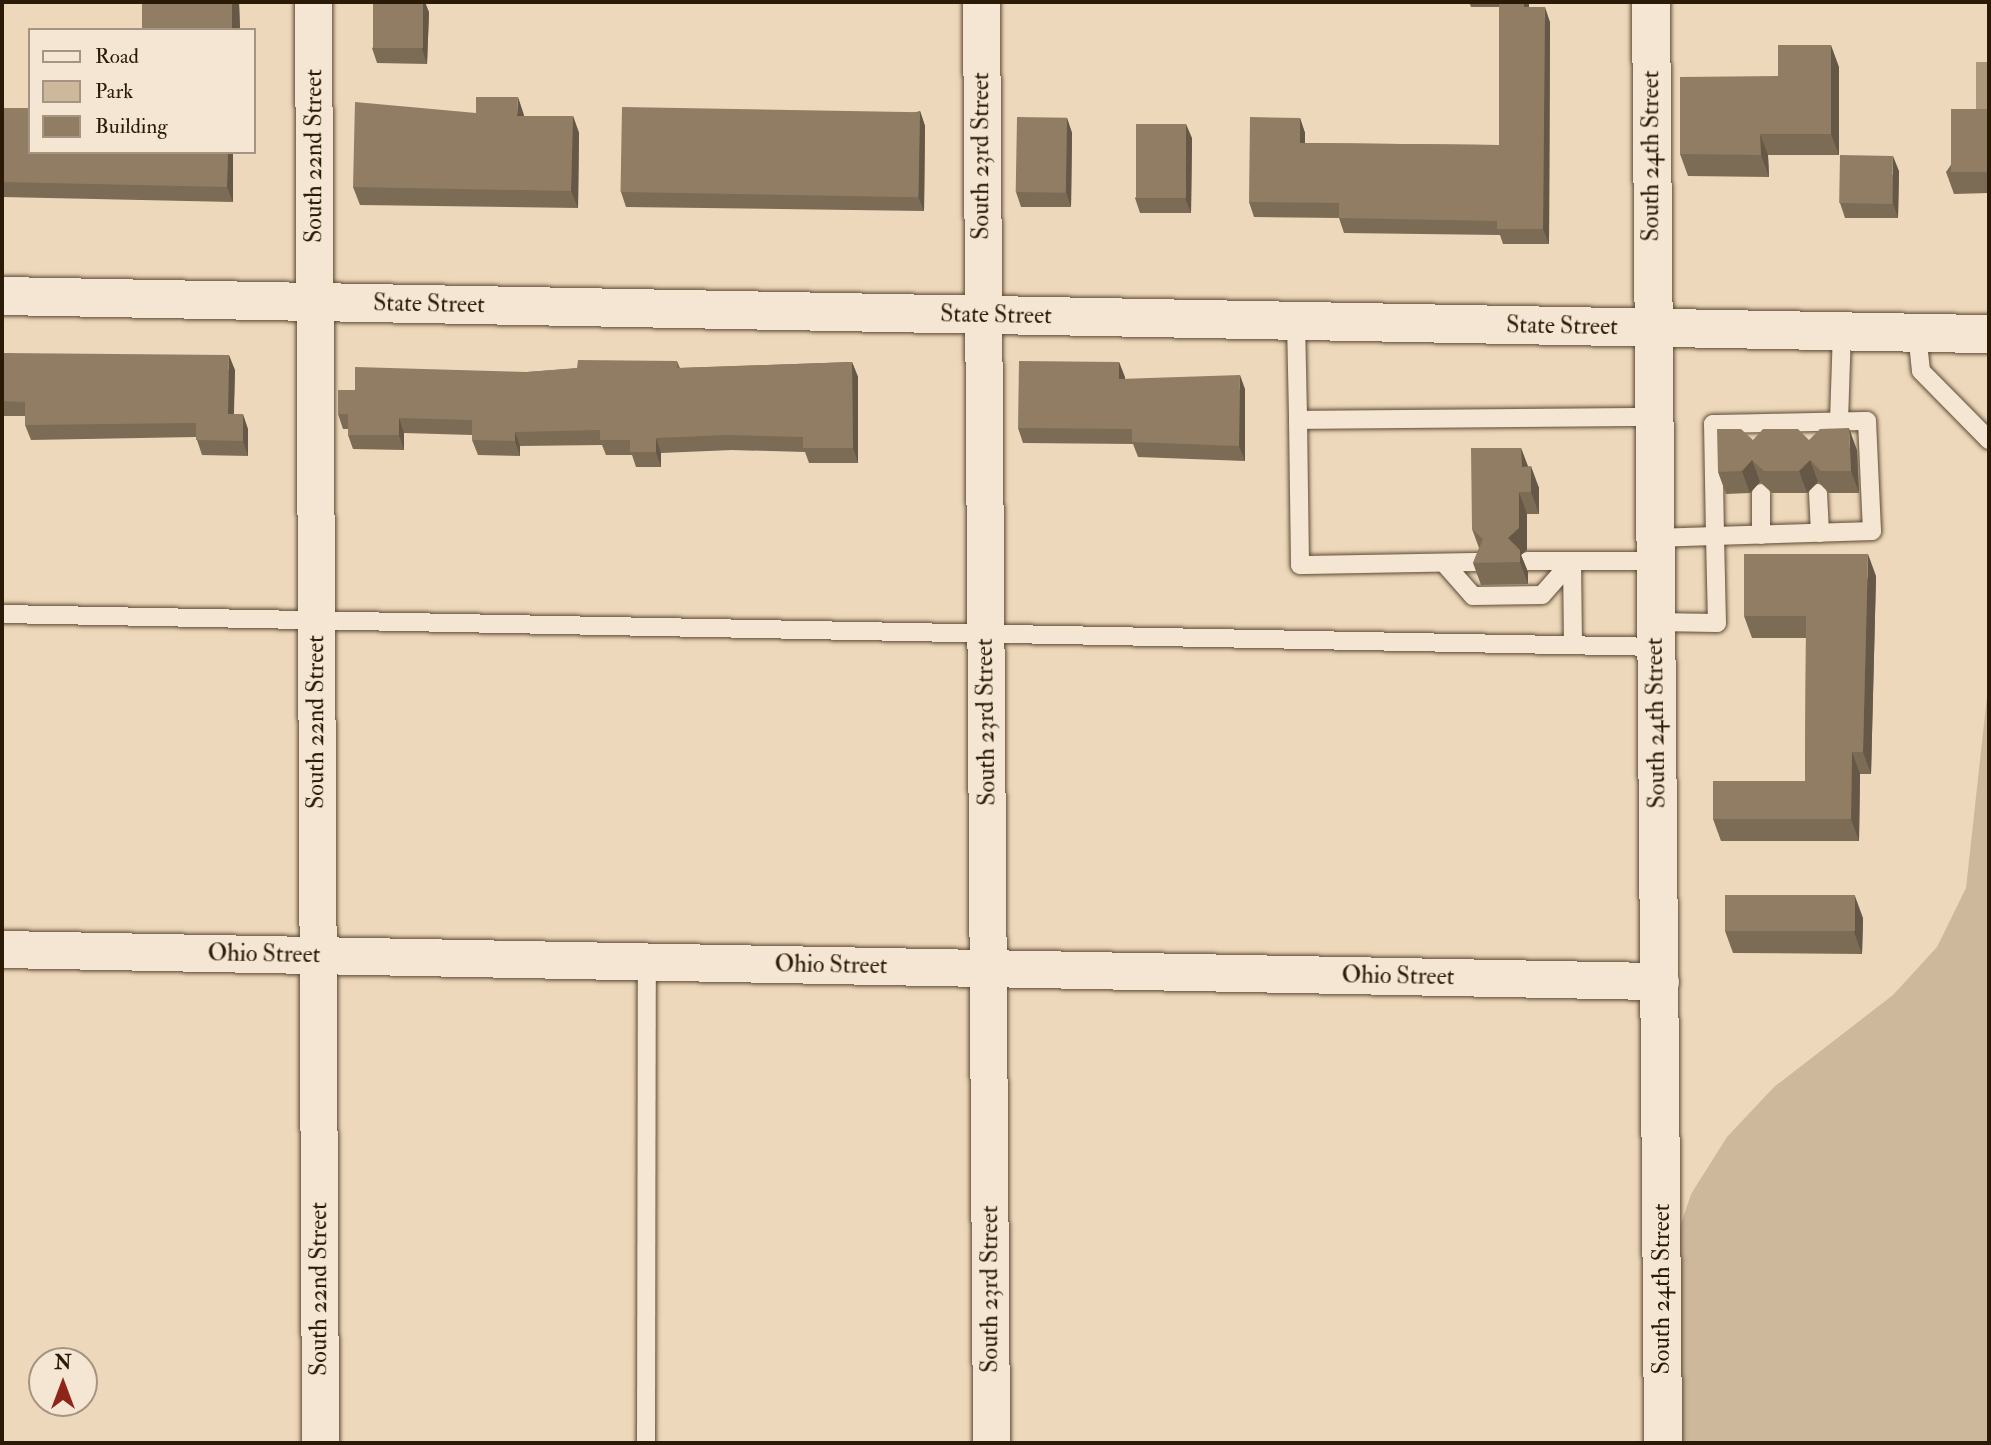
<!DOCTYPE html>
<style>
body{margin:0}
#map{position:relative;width:1991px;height:1445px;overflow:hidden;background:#eed8bb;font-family:"IM FELL Double Pica",serif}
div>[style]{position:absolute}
.green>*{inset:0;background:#cdb89c}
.water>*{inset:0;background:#ac977d;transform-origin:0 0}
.roads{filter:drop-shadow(0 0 2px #5c4a33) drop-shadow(0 0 2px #5c4a33)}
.lane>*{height:18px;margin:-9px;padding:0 9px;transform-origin:9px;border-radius:9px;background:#f4e6d3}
.street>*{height:37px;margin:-18.5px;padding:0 18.5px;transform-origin:18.5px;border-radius:18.5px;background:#f4e6d3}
.secondary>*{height:38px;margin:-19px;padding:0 19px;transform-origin:19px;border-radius:19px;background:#f4e6d3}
.wall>*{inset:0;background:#7c6c56}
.shaded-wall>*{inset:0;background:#655846}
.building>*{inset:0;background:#907d64;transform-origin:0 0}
span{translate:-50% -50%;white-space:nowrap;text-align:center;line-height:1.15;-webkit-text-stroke:7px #f4e6d3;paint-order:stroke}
.street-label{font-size:24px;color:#2b1a06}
.frame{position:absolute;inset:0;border:4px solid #2b1a06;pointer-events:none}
.legend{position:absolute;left:28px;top:28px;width:228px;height:126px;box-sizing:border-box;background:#f4e6d3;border:2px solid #a49481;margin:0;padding:9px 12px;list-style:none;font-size:21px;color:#2b1a06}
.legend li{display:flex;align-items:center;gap:14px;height:35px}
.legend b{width:35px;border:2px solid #a49481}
.north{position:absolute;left:28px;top:1347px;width:70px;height:70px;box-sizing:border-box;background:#f4e6d3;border:2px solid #a49481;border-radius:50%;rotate:0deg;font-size:19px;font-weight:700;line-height:28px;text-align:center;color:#2b1a06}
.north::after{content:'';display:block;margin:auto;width:24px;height:32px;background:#8f2418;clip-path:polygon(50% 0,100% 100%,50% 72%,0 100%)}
</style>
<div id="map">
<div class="green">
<i style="clip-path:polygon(1989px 678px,1989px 1443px,1663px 1443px,1662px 1282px,1691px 1194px,1727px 1137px,1774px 1087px,1893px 995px,1937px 947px,1966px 888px)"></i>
</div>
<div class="water">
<i style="left:1976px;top:62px;width:13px;height:48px"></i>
</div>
<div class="roads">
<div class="lane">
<i style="left:1296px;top:321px;width:99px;rotate:88.8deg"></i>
<i style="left:1298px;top:420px;width:355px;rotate:-0.5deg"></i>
<i style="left:1917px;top:333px;width:38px;rotate:84deg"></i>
<i style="left:1921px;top:371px;width:97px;rotate:45.4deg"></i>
<i style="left:1298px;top:420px;width:145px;rotate:89.2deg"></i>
<i style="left:1300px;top:565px;width:180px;rotate:-1deg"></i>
<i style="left:1839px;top:421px;width:89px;rotate:-88.1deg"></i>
<i style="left:1867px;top:421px;width:110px;rotate:87.4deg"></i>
<i style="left:1872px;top:531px;width:157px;rotate:178.2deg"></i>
<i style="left:1715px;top:536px;width:112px;rotate:-91deg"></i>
<i style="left:1713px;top:424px;width:154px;rotate:-1.1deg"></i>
<i style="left:1761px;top:493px;width:42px;rotate:90deg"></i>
<i style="left:1818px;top:493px;width:40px;rotate:87.1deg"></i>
<i style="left:1654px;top:538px;width:61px;rotate:-1.9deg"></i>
<i style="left:1715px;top:536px;width:87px;rotate:88.7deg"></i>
<i style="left:1717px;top:623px;width:62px;rotate:-179.1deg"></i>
<i style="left:1527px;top:561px;width:127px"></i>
<i style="left:1572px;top:561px;width:84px;rotate:89.3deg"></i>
<i style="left:1444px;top:563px;width:44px;rotate:48.7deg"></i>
<i style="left:1473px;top:596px;width:69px;rotate:-0.8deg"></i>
<i style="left:1542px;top:595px;width:45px;rotate:-48.6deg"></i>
<i style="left:2px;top:614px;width:1653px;rotate:1.14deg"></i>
<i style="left:646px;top:1443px;width:481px;rotate:-89.9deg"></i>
</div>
<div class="street">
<i style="left:313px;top:2px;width:1441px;rotate:89.72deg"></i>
<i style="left:981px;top:2px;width:1441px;rotate:89.6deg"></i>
<i style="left:2px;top:949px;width:1658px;rotate:1.11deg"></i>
</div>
<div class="secondary">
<i style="left:1651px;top:2px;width:1441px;rotate:89.52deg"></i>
<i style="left:2px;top:296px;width:1987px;rotate:1.1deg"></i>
</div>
</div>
<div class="wall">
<i style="clip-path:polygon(239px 2px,240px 30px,143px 30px,143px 28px)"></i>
<i style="clip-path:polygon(1469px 2px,1529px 2px,1529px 7px,1550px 22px,1549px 244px,1503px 244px,1500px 235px,1344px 233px,1339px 218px,1254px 217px,1249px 202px,1300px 118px,1305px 133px,1305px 143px,1499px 145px,1499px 7px,1471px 7px)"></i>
<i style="clip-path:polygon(429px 12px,427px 64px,377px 63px,372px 48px)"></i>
<i style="clip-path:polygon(1839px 67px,1839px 155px,1768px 155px,1769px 177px,1688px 176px,1680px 154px,1778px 76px)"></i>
<i style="clip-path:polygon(2px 108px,30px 152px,233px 152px,233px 202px,2px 197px)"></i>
<i style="clip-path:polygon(1989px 109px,1989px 193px,1954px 194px,1946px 172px)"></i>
<i style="clip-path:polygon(920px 111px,925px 126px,924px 211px,626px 207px,621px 192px)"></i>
<i style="clip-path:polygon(476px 113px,524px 116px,573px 116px,579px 133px,578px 208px,360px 205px,353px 187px)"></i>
<i style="clip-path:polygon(1067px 118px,1072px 133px,1071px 207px,1021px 207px,1016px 192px)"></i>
<i style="clip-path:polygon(1192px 138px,1191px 213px,1140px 213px,1135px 198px)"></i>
<i style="clip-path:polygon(1899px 171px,1898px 218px,1845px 218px,1840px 203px)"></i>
<i style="clip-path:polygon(2px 353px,235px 370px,234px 414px,248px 429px,248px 456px,202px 455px,196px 437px,31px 440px,25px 425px,25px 416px,2px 416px)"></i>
<i style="clip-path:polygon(677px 361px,680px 368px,852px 362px,858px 377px,858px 463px,809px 463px,805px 452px,732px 450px,661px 453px,661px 467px,636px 467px,632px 455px,606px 455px,602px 445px,520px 446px,520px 456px,478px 455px,472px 440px,472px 435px,404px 433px,404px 450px,353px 449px,348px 435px,348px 429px,343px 429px,338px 414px,355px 390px,527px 372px)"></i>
<i style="clip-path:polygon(1119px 362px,1125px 379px,1245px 389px,1245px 461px,1138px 457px,1133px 444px,1023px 443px,1018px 428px)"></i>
<i style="clip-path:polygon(1753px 440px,1809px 440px,1857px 450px,1859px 493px,1829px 493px,1818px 482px,1807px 493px,1772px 493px,1760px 482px,1750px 493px,1726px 494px,1718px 472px)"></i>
<i style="clip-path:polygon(1521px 448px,1528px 466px,1539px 488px,1539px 514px,1527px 514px,1527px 550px,1521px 555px,1528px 572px,1528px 584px,1481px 585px,1473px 563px,1479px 548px,1472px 529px)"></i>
<i style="clip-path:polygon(1876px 576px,1871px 774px,1860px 774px,1859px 841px,1721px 841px,1713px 819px,1805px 781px,1806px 638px,1752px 638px,1744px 616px)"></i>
<i style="clip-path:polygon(1863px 918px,1862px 954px,1733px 953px,1725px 931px)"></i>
</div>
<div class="shaded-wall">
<i style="clip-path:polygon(232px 2px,239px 2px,240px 30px,233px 30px,232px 28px)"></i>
<i style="clip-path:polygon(423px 2px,425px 2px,429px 12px,427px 64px,422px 49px)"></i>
<i style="clip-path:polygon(1524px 2px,1529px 2px,1529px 22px,1524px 7px)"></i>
<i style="clip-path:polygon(1545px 7px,1550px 22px,1549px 244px,1543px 229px)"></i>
<i style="clip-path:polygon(1831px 45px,1839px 67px,1839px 155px,1831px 134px)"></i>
<i style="clip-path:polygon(518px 97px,524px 115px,524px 133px,517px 116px)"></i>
<i style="clip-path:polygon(920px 111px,925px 126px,924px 211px,918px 196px)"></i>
<i style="clip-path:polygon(573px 116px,579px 133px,578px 208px,571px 191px)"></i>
<i style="clip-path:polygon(1067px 118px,1072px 133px,1071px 207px,1066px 192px)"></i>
<i style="clip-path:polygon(1300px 118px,1305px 133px,1305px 158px,1300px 143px)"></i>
<i style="clip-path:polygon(1186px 124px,1192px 138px,1191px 213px,1185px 198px)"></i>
<i style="clip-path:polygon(1760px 134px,1768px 155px,1769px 177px,1761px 155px)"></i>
<i style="clip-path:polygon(228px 152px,233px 152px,233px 202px,227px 187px)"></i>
<i style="clip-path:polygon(1893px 156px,1899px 171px,1898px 218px,1893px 203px)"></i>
<i style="clip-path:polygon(229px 355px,235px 370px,233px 429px,228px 414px)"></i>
<i style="clip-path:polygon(852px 362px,858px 377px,858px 463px,853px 448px)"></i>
<i style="clip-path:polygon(1119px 362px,1125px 377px,1125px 394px,1119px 379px)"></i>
<i style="clip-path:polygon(1240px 375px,1245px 389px,1245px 461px,1239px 446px)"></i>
<i style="clip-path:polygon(243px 414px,248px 429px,248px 456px,243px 441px)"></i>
<i style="clip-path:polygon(399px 418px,404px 433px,404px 450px,399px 435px)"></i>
<i style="clip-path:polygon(1849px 428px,1857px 450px,1859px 493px,1851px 471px)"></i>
<i style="clip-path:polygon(515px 432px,520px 446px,520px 456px,515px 441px)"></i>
<i style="clip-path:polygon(656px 438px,661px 453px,661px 467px,656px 452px)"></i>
<i style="clip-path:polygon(1521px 448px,1529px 470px,1522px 467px)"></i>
<i style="clip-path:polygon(1752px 460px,1760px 482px,1750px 493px,1742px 471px)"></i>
<i style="clip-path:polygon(1810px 460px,1818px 482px,1807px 493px,1799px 471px)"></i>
<i style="clip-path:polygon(1531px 466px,1539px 488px,1539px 514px,1531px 492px)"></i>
<i style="clip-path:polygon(1519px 492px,1527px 514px,1527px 550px,1521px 555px,1528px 572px,1528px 584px,1520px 562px,1508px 538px)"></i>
<i style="clip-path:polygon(1868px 554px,1876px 576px,1871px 774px,1863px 752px)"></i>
<i style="clip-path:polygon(1852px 752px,1860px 774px,1859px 841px,1851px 819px)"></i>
<i style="clip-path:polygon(1855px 896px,1863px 918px,1862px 954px,1854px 932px)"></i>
</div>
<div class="building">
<i style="left:142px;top:2px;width:90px;height:26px"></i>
<i style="left:373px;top:2px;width:50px;height:46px"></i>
<i style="clip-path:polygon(1499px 2px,1524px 2px,1524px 7px,1545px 7px,1543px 229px,1497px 229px,1497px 221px,1339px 218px,1339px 203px,1249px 202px,1250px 117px,1300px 118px,1300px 143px,1499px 145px)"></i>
<i style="clip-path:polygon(1778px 45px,1831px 45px,1831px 134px,1760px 134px,1761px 155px,1680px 154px,1680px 77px,1778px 76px)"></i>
<i style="clip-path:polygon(476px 97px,518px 97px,517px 116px,573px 116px,571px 191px,353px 187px,355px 102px,476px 113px)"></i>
<i style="left:622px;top:107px;width:298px;height:85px;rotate:1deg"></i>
<i style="clip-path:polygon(2px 108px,30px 108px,30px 152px,228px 152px,227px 187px,2px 182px)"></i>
<i style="left:1951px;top:109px;width:38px;height:63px"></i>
<i style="left:1017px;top:117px;width:50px;height:75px;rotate:1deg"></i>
<i style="left:1136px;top:124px;width:50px;height:74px"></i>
<i style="left:1840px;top:155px;width:53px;height:48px;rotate:1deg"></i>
<i style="clip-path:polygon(2px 353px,229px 355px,228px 414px,243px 414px,243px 441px,196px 440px,196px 423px,25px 425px,25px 402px,2px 401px)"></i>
<i style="clip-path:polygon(578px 360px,677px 361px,677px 368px,852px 362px,853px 448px,803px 448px,803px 437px,727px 435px,656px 438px,656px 452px,630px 452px,630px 440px,600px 440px,600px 430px,515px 432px,515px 441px,472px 440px,472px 420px,399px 418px,399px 435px,348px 435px,348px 414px,338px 414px,338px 390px,355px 390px,355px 367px,527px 372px,577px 368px)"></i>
<i style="clip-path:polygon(1019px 361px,1119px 362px,1119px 379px,1240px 375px,1239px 446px,1132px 442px,1132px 429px,1018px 428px)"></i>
<i style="clip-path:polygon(1849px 428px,1851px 471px,1821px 471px,1810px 460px,1799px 471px,1764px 471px,1752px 460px,1742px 471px,1718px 472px,1717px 429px,1741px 429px,1753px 440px,1763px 429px,1798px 429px,1809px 440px,1820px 429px)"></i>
<i style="clip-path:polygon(1471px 448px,1521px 448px,1522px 467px,1531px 466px,1531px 492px,1519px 492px,1519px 528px,1508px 538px,1520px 550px,1520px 562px,1473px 563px,1483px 539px,1472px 529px)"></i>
<i style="clip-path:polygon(1744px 554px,1868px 554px,1863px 752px,1852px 752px,1851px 819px,1713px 819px,1713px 781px,1805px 781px,1806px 616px,1744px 616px)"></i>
<i style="left:1725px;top:895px;width:130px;height:36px"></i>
</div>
<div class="street-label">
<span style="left:314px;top:156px;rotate:-90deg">South 22nd Street</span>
<span style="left:981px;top:156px;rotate:-90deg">South 23rd Street</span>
<span style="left:1651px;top:156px;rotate:-90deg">South 24th Street</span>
<span style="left:429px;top:304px;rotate:1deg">State Street</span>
<span style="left:996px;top:315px;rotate:1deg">State Street</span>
<span style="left:1562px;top:326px;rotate:1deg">State Street</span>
<span style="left:316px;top:722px;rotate:-90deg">South 22nd Street</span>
<span style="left:986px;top:722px;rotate:-91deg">South 23rd Street</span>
<span style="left:1656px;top:723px;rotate:-91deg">South 24th Street</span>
<span style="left:264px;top:954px;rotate:1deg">Ohio Street</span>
<span style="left:831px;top:965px;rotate:1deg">Ohio Street</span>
<span style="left:1398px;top:976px;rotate:1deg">Ohio Street</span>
<span style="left:319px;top:1289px;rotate:-90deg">South 22nd Street</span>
<span style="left:990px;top:1289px;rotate:-90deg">South 23rd Street</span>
<span style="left:1662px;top:1289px;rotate:-90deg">South 24th Street</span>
</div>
<div class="frame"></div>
<ul class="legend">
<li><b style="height:9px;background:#f4e6d3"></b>Road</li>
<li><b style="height:19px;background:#cdb89c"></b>Park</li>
<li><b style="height:19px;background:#907d64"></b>Building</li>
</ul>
<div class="north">N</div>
</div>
